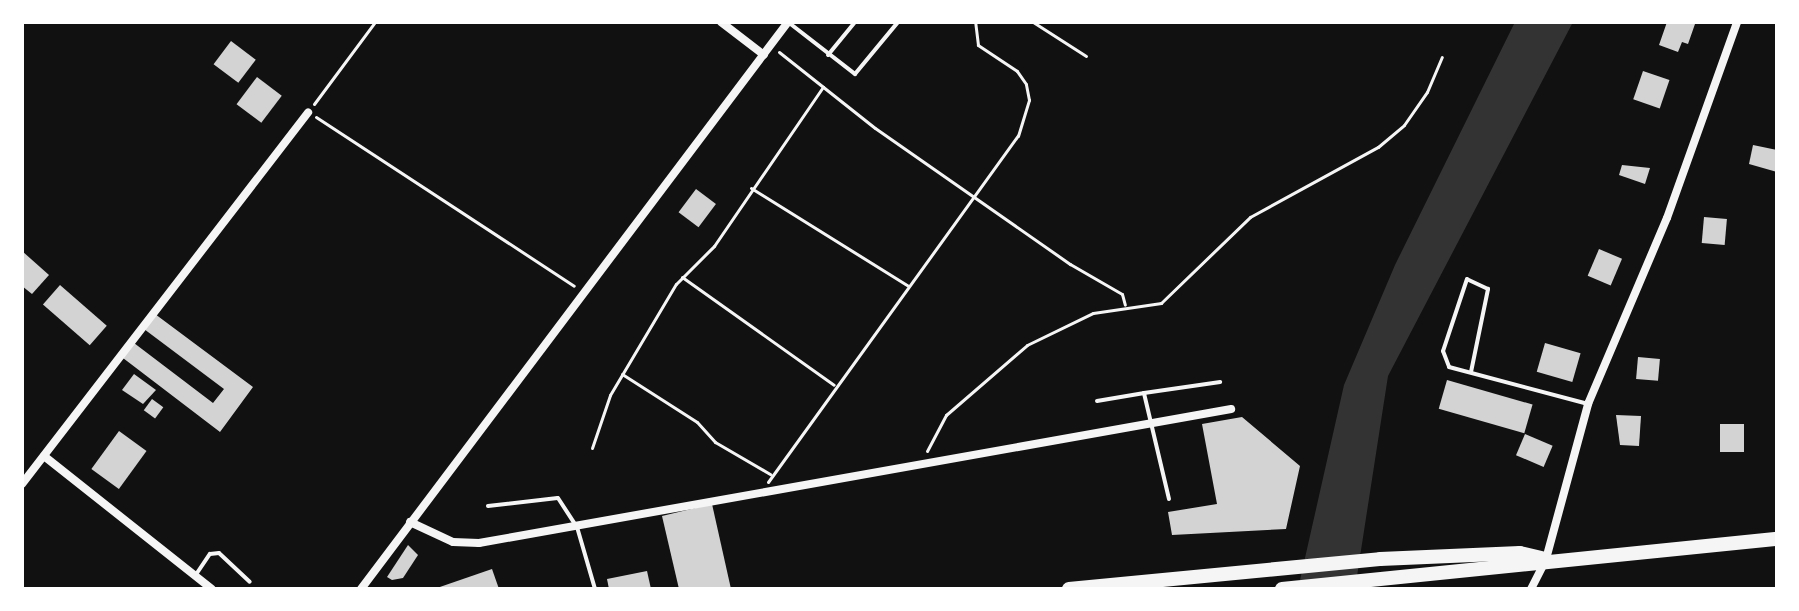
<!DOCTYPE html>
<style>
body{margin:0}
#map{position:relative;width:1799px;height:611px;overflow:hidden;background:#111;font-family:Rubik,sans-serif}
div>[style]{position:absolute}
.water>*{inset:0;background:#333}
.building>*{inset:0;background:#d3d3d3;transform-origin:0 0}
.path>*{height:3px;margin:-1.5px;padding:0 1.5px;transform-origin:1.5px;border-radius:1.5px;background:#f5f5f5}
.service>*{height:4px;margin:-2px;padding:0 2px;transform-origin:2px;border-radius:2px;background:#f5f5f5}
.minor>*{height:8px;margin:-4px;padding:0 4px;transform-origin:4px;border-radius:4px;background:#f5f5f5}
.primary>*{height:14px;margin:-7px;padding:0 7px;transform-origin:7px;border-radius:7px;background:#f5f5f5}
span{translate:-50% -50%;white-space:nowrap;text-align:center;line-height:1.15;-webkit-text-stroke:6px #fff;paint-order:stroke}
.frame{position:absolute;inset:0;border:24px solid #fff;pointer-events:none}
</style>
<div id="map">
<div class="water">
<i style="clip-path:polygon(1515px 22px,1573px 22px,1388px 376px,1355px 589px,1298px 589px,1344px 385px,1395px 265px)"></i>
</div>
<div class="building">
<i style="clip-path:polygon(1667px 22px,1695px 24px,1688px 44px,1682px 42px,1678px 52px,1659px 45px)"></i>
<i style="left:231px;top:41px;width:31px;height:29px;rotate:37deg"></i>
<i style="left:1643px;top:71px;width:28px;height:30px;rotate:19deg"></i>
<i style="left:257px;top:77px;width:31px;height:34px;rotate:37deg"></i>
<i style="clip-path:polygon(1753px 145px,1777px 150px,1777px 172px,1749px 164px)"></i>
<i style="clip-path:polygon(1622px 165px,1650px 168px,1645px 184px,1619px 175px)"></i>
<i style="left:696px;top:189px;width:25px;height:29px;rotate:37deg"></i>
<i style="left:1704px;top:217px;width:23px;height:26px;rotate:5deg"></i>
<i style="left:1599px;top:249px;width:25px;height:29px;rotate:23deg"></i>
<i style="clip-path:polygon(22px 251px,49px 275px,32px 294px,22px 286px)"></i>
<i style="left:60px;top:285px;width:62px;height:26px;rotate:41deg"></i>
<i style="clip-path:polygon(155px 314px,253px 387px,220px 432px,123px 358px,134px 343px,213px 403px,224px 389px,144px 329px)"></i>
<i style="left:1545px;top:343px;width:37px;height:30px;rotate:16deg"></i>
<i style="left:1638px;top:357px;width:22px;height:22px;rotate:5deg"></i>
<i style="clip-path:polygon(134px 374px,156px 390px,143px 404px,122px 390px)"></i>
<i style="left:1447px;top:380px;width:89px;height:30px;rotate:16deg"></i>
<i style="left:152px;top:399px;width:14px;height:14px;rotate:36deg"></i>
<i style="clip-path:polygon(1616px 415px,1641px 416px,1639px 446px,1620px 445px)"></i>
<i style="clip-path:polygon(1242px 417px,1300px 466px,1286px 529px,1172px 535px,1168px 512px,1217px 504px,1202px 424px)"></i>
<i style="left:1720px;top:424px;width:24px;height:28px"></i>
<i style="left:119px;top:431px;width:34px;height:47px;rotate:36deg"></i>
<i style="left:1525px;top:434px;width:30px;height:23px;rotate:23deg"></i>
<i style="clip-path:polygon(712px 504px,731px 589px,679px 589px,662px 516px)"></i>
<i style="clip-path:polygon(408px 545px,418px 555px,403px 578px,392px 580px,387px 577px)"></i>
<i style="clip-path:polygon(492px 569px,499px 589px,434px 589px)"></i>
<i style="clip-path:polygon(647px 571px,651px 589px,609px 589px,607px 579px)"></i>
</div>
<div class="path">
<i style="left:1033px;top:22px;width:63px;rotate:32.7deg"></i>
<i style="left:779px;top:52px;width:122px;rotate:38.4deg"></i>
<i style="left:875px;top:128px;width:238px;rotate:34.9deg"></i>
<i style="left:1070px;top:264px;width:60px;rotate:30deg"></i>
<i style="left:1122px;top:294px;width:11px;rotate:75deg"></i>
<i style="left:314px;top:104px;width:102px;rotate:-53.4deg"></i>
<i style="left:316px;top:117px;width:308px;rotate:33.2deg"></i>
<i style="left:751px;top:188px;width:184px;rotate:31.9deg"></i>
<i style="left:682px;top:277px;width:186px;rotate:35.4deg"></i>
<i style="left:622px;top:374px;width:89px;rotate:32.6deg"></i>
<i style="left:697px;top:422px;width:27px;rotate:48deg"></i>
<i style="left:715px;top:442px;width:64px;rotate:30.2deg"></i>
<i style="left:592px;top:448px;width:56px;rotate:-71.2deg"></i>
<i style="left:610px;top:395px;width:129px;rotate:-59.3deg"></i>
<i style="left:676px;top:284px;width:54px;rotate:-45deg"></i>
<i style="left:714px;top:246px;width:193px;rotate:-55.6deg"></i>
<i style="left:927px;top:451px;width:41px;rotate:-62.2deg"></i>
<i style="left:946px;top:415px;width:107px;rotate:-40.8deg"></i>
<i style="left:1027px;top:345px;width:73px;rotate:-25.9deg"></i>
<i style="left:1093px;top:313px;width:69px;rotate:-8.4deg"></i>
<i style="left:1161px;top:303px;width:124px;rotate:-44deg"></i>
<i style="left:1250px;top:217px;width:146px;rotate:-28.7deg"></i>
<i style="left:1378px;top:147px;width:34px;rotate:-40deg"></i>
<i style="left:1404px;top:125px;width:40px;rotate:-55.1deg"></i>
<i style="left:1427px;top:92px;width:38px;rotate:-67deg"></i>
<i style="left:768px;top:482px;width:427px;rotate:-54.2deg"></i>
<i style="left:1018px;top:136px;width:38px;rotate:-73deg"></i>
<i style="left:1029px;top:100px;width:16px;rotate:-101deg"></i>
<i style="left:1026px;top:84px;width:16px;rotate:-125deg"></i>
<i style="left:1017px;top:71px;width:47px;rotate:-146.3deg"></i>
<i style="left:978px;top:45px;width:23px;rotate:-97deg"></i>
</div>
<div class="service">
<i style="left:788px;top:22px;width:85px;rotate:37.8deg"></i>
<i style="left:855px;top:74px;width:67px;rotate:-50.4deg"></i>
<i style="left:828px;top:55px;width:43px;rotate:-50.7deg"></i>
<i style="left:1471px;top:372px;width:85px;rotate:-78.4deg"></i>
<i style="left:1488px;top:289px;width:23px;rotate:-155deg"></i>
<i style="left:1467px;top:279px;width:76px;rotate:108.4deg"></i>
<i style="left:1443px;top:351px;width:17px;rotate:69deg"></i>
<i style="left:1449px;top:367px;width:144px;rotate:14.9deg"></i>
<i style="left:1097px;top:401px;width:48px;rotate:-9.7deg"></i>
<i style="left:1169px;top:499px;width:109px;rotate:-103.3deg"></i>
<i style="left:1144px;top:393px;width:77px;rotate:-8.2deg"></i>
<i style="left:488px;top:506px;width:70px;rotate:-6.5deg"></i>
<i style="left:558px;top:498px;width:35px;rotate:57deg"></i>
<i style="left:577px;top:527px;width:65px;rotate:73.8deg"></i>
<i style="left:197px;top:573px;width:23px;rotate:-56deg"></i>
<i style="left:210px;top:554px;width:9px;rotate:-6deg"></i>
<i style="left:219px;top:553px;width:42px;rotate:43.1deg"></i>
</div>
<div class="minor">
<i style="left:721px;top:22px;width:54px;rotate:37.5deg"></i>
<i style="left:44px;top:456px;width:214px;rotate:38.4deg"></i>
<i style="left:22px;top:484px;width:469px;rotate:-52.4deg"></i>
<i style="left:410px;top:522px;width:47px;rotate:24.9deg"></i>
<i style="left:453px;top:542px;width:26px;rotate:2deg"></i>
<i style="left:479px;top:543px;width:764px;rotate:-10.1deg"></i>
<i style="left:361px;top:589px;width:710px;rotate:-53.02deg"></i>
<i style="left:1531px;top:589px;width:34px;rotate:-63deg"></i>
<i style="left:1546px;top:559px;width:161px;rotate:-74.8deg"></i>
<i style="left:1588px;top:404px;width:202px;rotate:-67deg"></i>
<i style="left:1667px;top:218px;width:208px;rotate:-70.3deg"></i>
</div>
<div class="primary">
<i style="left:1069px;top:589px;width:312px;rotate:-5.5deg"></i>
<i style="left:1380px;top:559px;width:140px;rotate:-2.5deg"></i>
<i style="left:1520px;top:553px;width:22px;rotate:13deg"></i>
<i style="left:1282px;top:589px;width:498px;rotate:-5.8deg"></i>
</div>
<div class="frame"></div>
</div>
